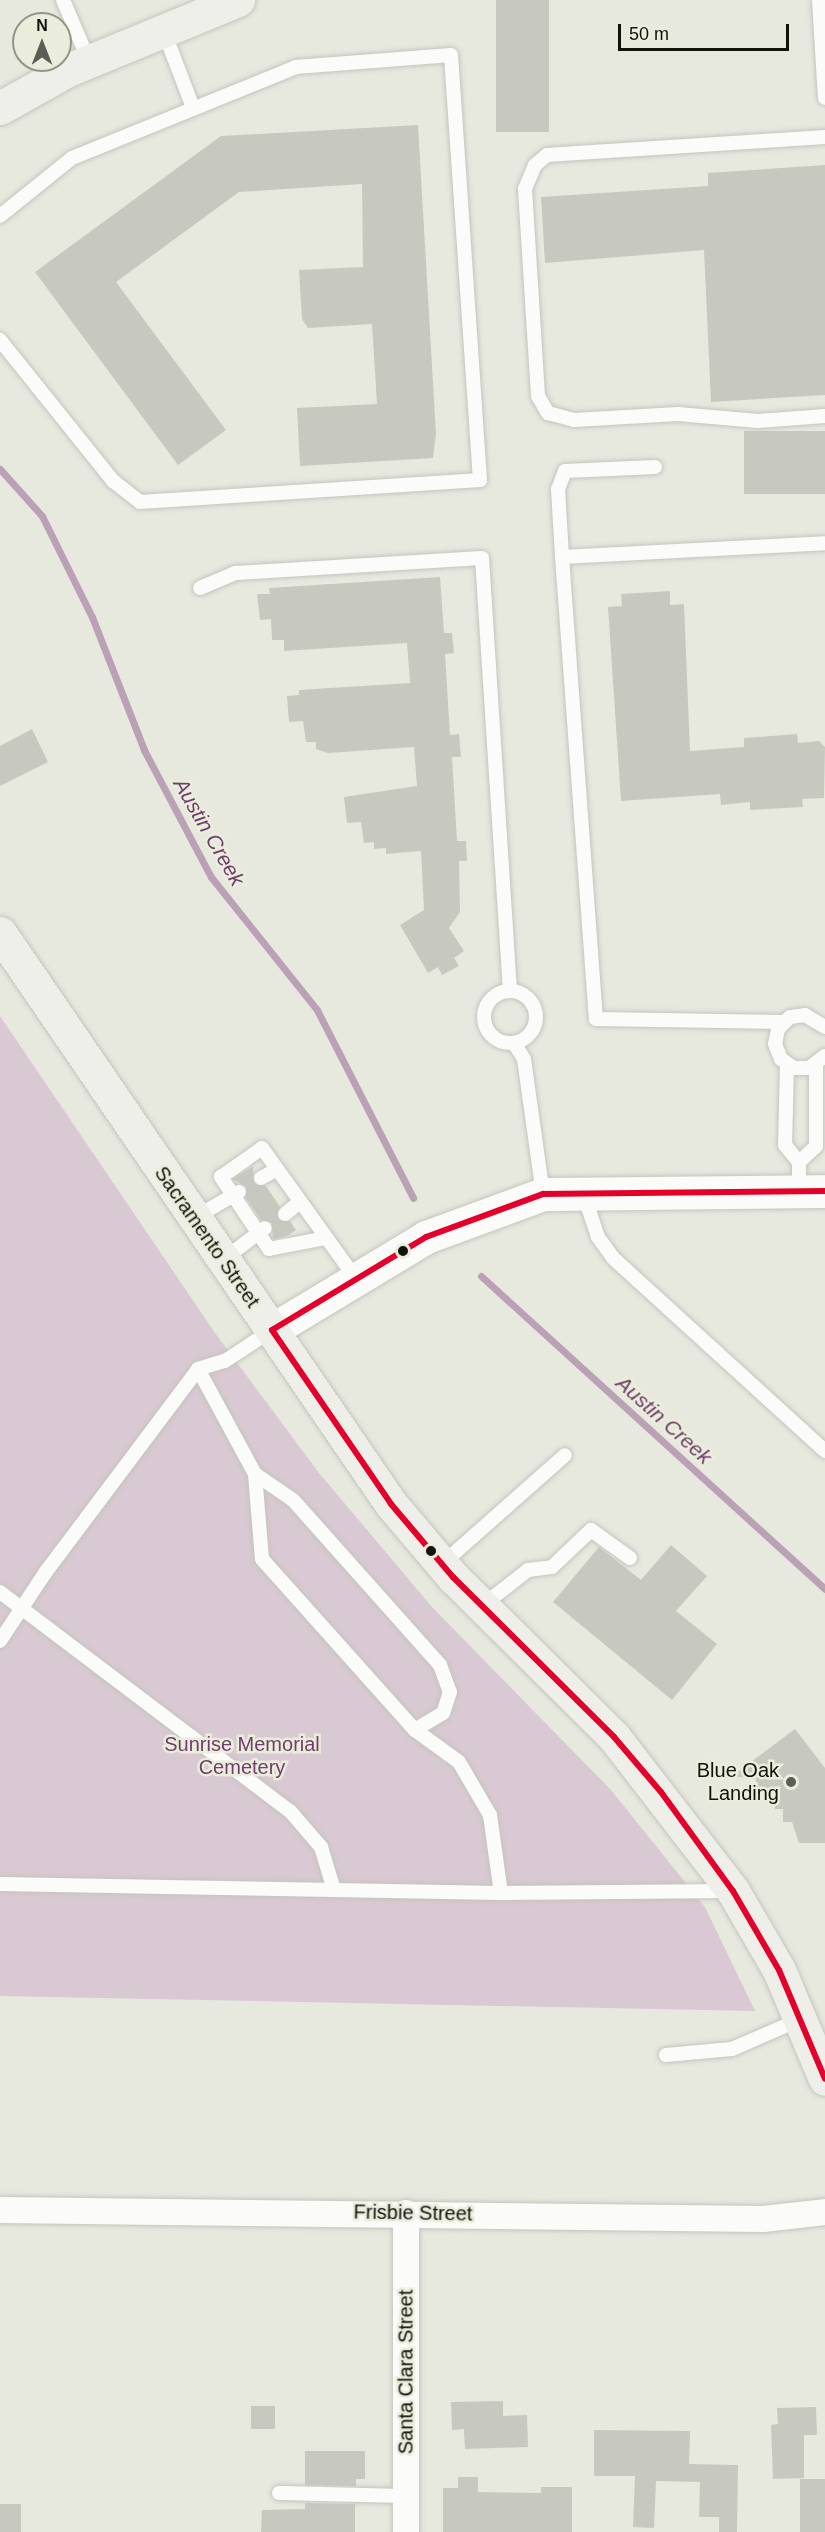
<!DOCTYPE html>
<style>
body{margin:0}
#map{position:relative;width:825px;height:2532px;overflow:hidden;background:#e7e9df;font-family:Helvetica,sans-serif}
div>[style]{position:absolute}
.green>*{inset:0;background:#d9c9d3}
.stream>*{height:7px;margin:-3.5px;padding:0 3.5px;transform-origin:3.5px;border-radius:3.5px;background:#baa1b5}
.building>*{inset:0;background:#c7c9c1;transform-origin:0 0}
.roads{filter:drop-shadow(0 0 2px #c4c5bd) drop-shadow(0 0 2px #c4c5bd)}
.service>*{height:14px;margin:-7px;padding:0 7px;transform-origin:7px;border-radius:7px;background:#fbfcfa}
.service>.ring{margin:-7px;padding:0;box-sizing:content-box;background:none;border:14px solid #fbfcfa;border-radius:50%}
.minor>*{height:26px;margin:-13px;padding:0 13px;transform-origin:13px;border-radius:13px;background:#fbfcfa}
.tertiary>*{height:33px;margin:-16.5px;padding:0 16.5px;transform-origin:16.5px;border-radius:16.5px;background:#fbfcfa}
.secondary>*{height:33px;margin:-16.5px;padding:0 16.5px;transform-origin:16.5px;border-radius:16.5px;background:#eeefe9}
.bus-1>*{height:6px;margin:-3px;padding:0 3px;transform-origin:3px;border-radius:3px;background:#e4002b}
.dots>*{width:16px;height:16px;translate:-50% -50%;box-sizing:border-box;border:3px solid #eaeddb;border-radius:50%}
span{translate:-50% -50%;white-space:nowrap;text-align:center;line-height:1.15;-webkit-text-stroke:5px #eaeddb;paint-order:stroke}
.street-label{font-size:20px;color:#11120c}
.park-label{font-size:20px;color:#703e6c}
.poi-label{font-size:20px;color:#11120c}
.right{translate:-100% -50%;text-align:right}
.water-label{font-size:21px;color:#6e3d6a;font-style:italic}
.north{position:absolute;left:12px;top:12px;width:60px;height:60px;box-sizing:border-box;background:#eaeddb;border:2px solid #939588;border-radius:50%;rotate:0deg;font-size:16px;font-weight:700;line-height:24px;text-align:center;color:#11120c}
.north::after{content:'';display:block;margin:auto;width:21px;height:27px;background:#5c5d56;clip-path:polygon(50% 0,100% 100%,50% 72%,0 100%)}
.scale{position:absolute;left:618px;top:24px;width:171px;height:27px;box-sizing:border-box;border:3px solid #11120c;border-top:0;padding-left:8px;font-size:18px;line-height:21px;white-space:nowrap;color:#11120c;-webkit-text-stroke:4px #eaeddb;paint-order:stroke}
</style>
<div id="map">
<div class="green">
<i style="clip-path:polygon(0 1016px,215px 1333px,319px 1473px,432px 1607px,611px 1790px,705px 1907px,755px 2011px,0 1996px)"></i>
</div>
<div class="stream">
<i style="left:0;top:469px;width:63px;rotate:48.2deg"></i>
<i style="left:42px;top:516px;width:113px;rotate:63.7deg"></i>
<i style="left:92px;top:617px;width:143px;rotate:68.6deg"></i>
<i style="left:144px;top:750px;width:144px;rotate:62.2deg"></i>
<i style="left:211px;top:877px;width:170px;rotate:51.4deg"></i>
<i style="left:317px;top:1010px;width:211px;rotate:62.9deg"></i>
<i style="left:481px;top:1276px;width:465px;rotate:42.3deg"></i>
</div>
<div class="building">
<i style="left:496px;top:0;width:53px;height:132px"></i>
<i style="clip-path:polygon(418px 125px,436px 434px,433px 458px,300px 466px,297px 408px,377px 404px,372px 324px,308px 328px,302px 319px,299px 270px,363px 267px,362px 184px,239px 192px,116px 282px,226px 430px,178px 465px,35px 272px,221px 136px)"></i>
<i style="clip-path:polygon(825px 165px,825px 395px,711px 402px,704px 250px,545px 263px,541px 197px,708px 186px,708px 173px)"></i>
<i style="left:825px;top:431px;width:63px;height:81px;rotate:90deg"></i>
<i style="clip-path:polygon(440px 577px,444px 633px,452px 633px,454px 653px,445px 654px,450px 735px,459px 734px,461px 757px,452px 757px,457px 841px,466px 841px,467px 861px,459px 861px,460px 912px,449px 928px,464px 951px,454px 958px,459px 966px,442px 975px,438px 967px,428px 973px,400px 925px,424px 910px,421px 851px,386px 854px,386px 848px,374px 849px,374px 842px,364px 843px,361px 822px,347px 823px,344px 797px,417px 786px,414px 747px,328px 753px,316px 749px,316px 742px,306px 742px,303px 721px,289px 722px,287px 696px,299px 695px,299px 690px,410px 683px,407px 643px,284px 651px,284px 640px,272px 640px,271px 619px,260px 620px,257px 594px,270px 594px,269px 588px)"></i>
<i style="clip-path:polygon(670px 591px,670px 605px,684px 604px,690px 751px,744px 747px,744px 738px,797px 734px,798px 743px,819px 741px,825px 747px,824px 798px,802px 799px,803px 807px,750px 810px,750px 802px,721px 805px,720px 794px,621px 801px,608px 607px,622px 606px,621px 594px)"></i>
<i style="clip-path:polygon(32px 729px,48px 762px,0 786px,0 746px)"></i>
<i style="clip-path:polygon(253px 1166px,254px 1183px,266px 1186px,280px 1207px,278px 1219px,290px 1221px,296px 1230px,287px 1236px,273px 1239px,272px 1223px,261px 1220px,246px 1198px,246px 1187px,233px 1179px)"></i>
<i style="clip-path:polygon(671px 1545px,707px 1576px,676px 1611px,717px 1644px,672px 1700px,553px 1602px,599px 1547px,641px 1580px)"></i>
<i style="clip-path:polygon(795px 1729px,825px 1768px,825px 1843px,799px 1843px,792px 1822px,783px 1822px,783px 1809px,775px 1809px,775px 1797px,766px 1797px,766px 1787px,756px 1787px,756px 1777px,731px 1777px)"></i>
<i style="clip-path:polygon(503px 2401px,503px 2416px,527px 2415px,528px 2447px,465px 2449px,464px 2429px,452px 2430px,451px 2402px)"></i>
<i style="left:251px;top:2406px;width:24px;height:23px"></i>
<i style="clip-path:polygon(816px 2407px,817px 2435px,804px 2435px,804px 2478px,773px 2479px,771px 2425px,778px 2424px,777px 2408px)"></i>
<i style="clip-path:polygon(594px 2430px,690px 2431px,689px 2464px,738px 2465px,737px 2532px,719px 2532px,719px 2517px,699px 2517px,700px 2482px,656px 2481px,654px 2528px,633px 2527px,635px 2476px,594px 2476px)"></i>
<i style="clip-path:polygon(305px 2451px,365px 2451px,365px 2479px,356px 2479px,356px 2486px,305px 2485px)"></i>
<i style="clip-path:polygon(458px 2477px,478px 2477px,478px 2492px,541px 2493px,541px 2487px,572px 2487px,572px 2532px,443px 2532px,443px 2488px,458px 2488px)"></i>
<i style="left:800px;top:2479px;width:25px;height:53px"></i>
<i style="clip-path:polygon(305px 2503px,355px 2504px,355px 2532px,261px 2532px,262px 2510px,305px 2509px)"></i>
<i style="left:0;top:2504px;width:21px;height:28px"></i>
</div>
<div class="roads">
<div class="service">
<i style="left:63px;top:0;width:66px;rotate:66.9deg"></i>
<i style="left:819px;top:0;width:98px;rotate:86.5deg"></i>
<i style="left:163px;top:29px;width:81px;rotate:69.1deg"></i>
<i style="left:825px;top:137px;width:279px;rotate:176.3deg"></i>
<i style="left:547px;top:155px;width:16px;rotate:140deg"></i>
<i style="left:535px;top:165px;width:26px;rotate:113deg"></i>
<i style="left:525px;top:189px;width:207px;rotate:86.4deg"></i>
<i style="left:538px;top:396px;width:20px;rotate:60deg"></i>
<i style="left:548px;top:413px;width:27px;rotate:15deg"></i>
<i style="left:574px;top:420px;width:104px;rotate:-3.3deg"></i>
<i style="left:678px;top:414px;width:80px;rotate:5deg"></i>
<i style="left:758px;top:421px;width:67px;rotate:-4.3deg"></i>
<i style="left:0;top:216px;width:92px;rotate:-38.9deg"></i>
<i style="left:72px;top:158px;width:242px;rotate:-22.1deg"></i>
<i style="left:296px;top:67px;width:155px;rotate:-4.4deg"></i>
<i style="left:451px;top:55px;width:426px;rotate:86.1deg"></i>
<i style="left:480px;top:480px;width:341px;rotate:176.3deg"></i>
<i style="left:140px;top:502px;width:34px;rotate:-142deg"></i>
<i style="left:113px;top:481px;width:181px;rotate:-128.7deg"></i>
<i style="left:655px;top:467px;width:90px;rotate:177.5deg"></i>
<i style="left:565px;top:471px;width:19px;rotate:111deg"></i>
<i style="left:558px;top:489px;width:68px;rotate:86.6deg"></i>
<i style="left:562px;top:557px;width:263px;rotate:-3deg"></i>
<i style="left:562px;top:557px;width:463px;rotate:85.8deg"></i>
<i style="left:596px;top:1019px;width:187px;rotate:0.9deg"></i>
<i style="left:200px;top:588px;width:39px;rotate:-23deg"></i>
<i style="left:236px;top:573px;width:246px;rotate:-3.5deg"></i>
<i style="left:482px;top:558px;width:434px;rotate:86.3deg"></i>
<i class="ring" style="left:484px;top:991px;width:38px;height:38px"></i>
<i style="left:825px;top:1027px;width:23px;rotate:-149deg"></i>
<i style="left:805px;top:1015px;width:15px;rotate:172deg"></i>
<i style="left:790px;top:1017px;width:17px;rotate:135deg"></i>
<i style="left:778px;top:1029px;width:15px;rotate:101deg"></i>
<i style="left:775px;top:1044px;width:16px;rotate:68deg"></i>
<i style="left:781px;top:1059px;width:16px;rotate:35deg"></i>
<i style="left:794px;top:1068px;width:15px"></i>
<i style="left:809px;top:1068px;width:20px;rotate:-37deg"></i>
<i style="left:514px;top:1043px;width:19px;rotate:58deg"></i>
<i style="left:524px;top:1059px;width:136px;rotate:82deg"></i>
<i style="left:787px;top:1065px;width:80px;rotate:91.4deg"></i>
<i style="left:785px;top:1145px;width:22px;rotate:51deg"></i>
<i style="left:799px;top:1162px;width:28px;rotate:90deg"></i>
<i style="left:799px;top:1162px;width:23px;rotate:-43deg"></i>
<i style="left:816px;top:1146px;width:81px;rotate:-90deg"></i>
<i style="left:261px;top:1178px;width:18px;rotate:-29deg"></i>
<i style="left:583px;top:1192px;width:47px;rotate:71.6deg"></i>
<i style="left:598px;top:1237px;width:26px;rotate:54deg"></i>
<i style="left:613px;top:1258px;width:287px;rotate:42.3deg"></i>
<i style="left:285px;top:1214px;width:19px;rotate:-39deg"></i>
<i style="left:194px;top:1218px;width:52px;rotate:-30deg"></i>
<i style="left:326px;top:1238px;width:58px;rotate:169.1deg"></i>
<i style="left:269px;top:1249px;width:87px;rotate:-123.7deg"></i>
<i style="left:221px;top:1177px;width:50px;rotate:-35.3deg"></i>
<i style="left:262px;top:1148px;width:161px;rotate:54.3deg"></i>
<i style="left:224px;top:1259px;width:51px;rotate:-37.1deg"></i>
<i style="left:198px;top:1369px;width:119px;rotate:61.5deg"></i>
<i style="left:255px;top:1474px;width:85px;rotate:85.3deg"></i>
<i style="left:262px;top:1559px;width:229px;rotate:48.2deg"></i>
<i style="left:415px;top:1730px;width:54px;rotate:36deg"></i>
<i style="left:459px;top:1762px;width:61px;rotate:59.7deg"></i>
<i style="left:490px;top:1815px;width:79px;rotate:82deg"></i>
<i style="left:255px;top:1474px;width:46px;rotate:34.4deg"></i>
<i style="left:293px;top:1500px;width:221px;rotate:48.3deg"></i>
<i style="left:440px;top:1665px;width:29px;rotate:70deg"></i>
<i style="left:450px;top:1692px;width:22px;rotate:108deg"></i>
<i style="left:443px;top:1713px;width:33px;rotate:149deg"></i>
<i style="left:442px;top:1564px;width:164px;rotate:-41.5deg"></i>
<i style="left:0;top:1592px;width:363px;rotate:37.1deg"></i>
<i style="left:290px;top:1811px;width:48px;rotate:49.3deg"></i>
<i style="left:321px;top:1847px;width:45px;rotate:73.2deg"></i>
<i style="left:482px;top:1606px;width:58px;rotate:-38deg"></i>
<i style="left:528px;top:1570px;width:24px;rotate:-7deg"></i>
<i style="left:552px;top:1567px;width:54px;rotate:-43.5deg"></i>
<i style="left:591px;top:1530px;width:48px;rotate:35.7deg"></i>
<i style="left:0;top:1641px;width:82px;rotate:-56.5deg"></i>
<i style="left:45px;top:1573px;width:255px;rotate:-53.1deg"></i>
<i style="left:198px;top:1369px;width:28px;rotate:-17deg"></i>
<i style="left:225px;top:1361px;width:56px;rotate:-33.4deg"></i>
<i style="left:0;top:1884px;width:501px;rotate:1.03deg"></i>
<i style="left:501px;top:1893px;width:229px;rotate:-0.5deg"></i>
<i style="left:666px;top:2055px;width:66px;rotate:-5.2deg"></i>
<i style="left:732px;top:2049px;width:75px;rotate:-23.5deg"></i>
<i style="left:279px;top:2493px;width:127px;rotate:1.4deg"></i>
</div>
<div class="minor">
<i style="left:0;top:2210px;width:763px;rotate:0.68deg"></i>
<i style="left:763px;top:2219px;width:62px;rotate:-6.4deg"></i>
<i style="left:406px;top:2213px;width:319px;rotate:90deg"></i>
</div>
<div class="tertiary">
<i style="left:272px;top:1330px;width:180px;rotate:-31.1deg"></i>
<i style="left:426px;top:1237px;width:125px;rotate:-20.2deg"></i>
<i style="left:543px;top:1194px;width:282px;rotate:-0.6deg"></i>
</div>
<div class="secondary">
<i style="left:0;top:108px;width:78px;rotate:-29.2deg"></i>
<i style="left:68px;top:70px;width:184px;rotate:-22.4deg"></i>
<i style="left:0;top:933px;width:692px;rotate:55.6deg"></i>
<i style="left:391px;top:1504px;width:96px;rotate:49.7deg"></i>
<i style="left:453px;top:1577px;width:227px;rotate:44.8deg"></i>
<i style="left:614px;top:1737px;width:195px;rotate:52.3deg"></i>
<i style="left:733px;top:1891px;width:91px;rotate:59.8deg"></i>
<i style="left:779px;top:1970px;width:118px;rotate:67.1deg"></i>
</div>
</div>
<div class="bus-1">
<i style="left:272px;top:1330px;width:211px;rotate:55.6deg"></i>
<i style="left:391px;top:1504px;width:96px;rotate:49.7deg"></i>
<i style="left:453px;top:1577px;width:227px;rotate:44.8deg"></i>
<i style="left:614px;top:1737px;width:72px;rotate:49.5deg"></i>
<i style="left:661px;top:1792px;width:122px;rotate:54deg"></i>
<i style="left:733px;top:1891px;width:91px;rotate:59.8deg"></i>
<i style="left:779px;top:1970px;width:118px;rotate:67.1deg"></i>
<i style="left:272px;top:1330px;width:180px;rotate:-31.1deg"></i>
<i style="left:426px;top:1237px;width:125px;rotate:-20.2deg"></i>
<i style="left:543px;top:1194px;width:282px;rotate:-0.6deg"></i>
</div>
<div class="dots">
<i style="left:403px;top:1251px;background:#11120c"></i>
<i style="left:431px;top:1551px;background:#11120c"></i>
<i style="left:791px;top:1782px;background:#5c5d56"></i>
</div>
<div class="street-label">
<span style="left:207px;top:1237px;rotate:55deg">Sacramento Street</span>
<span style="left:413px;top:2213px;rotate:1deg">Frisbie Street</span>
<span style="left:406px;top:2372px;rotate:-90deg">Santa Clara Street</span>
</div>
<div class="park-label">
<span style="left:242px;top:1756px">Sunrise Memorial<br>Cemetery</span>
</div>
<div class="poi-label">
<span class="right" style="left:779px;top:1782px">Blue Oak<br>Landing</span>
</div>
<div class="water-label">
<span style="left:209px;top:832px;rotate:60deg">Austin Creek</span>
<span style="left:664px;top:1420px;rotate:42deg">Austin Creek</span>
</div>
<div class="north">N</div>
<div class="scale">50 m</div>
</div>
